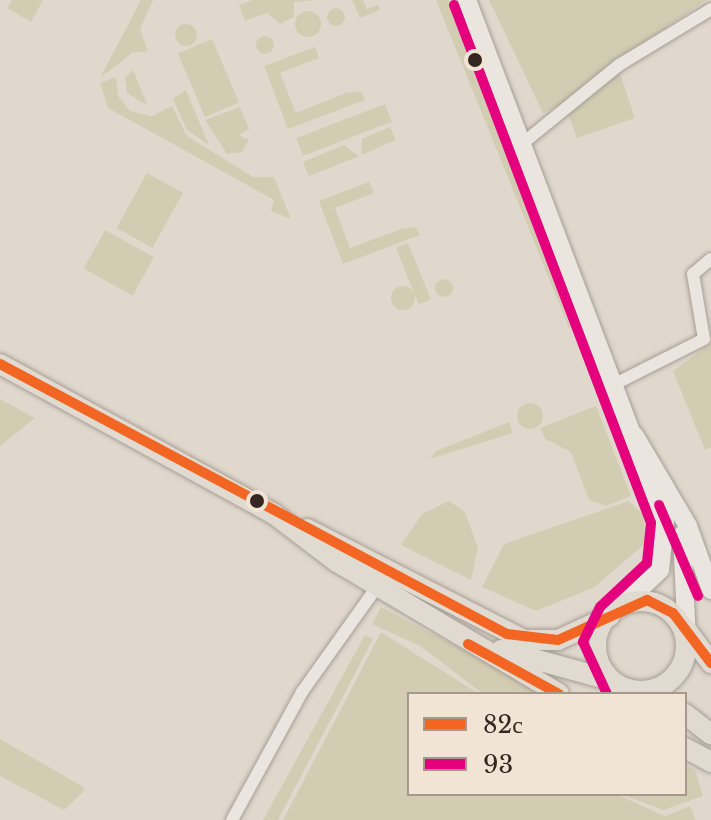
<!DOCTYPE html>
<meta charset="utf-8">
<style>
body{margin:0}
#map{position:relative;width:711px;height:820px;overflow:hidden;background:#e1d8cd;font-family:"Libre Baskerville",serif}
div>[style]{position:absolute}
.green>*{inset:0;background:#d2cdb2;transform-origin:0 0}
.round{border-radius:50%}
.roads{filter:drop-shadow(0 0 2px #a69e96) drop-shadow(0 0 2px #a69e96)}
.minor>*{height:12px;margin:-6px;padding:0 6px;transform-origin:6px;border-radius:6px;background:#eae5de}
.secondary>*{height:18px;margin:-9px;padding:0 9px;transform-origin:9px;border-radius:9px;background:#eae5de}
.primary>*{height:20px;margin:-10px;padding:0 10px;transform-origin:10px;border-radius:10px;background:#e1dad0}
.primary>.ring{margin:-10px;padding:0;box-sizing:content-box;background:none;border:20px solid #e1dad0;border-radius:50%}
.bus-1>*{height:10px;margin:-5px;padding:0 5px;transform-origin:5px;border-radius:5px;background:#f26522}
.bus-2>*{height:10px;margin:-5px;padding:0 5px;transform-origin:5px;border-radius:5px;background:#e5007d}
.dots>*{width:22px;height:22px;translate:-50% -50%;box-sizing:border-box;border:4px solid #f1e4d4;border-radius:50%}
span{translate:-50% -50%;white-space:nowrap;text-align:center;line-height:1.15;-webkit-text-stroke:8px #f1e4d4;paint-order:stroke}
.legend{position:absolute;left:407px;top:692px;width:280px;height:104px;box-sizing:border-box;background:#f1e4d4;border:2px solid #a5988c;margin:0;padding:10px 14px;list-style:none;font-size:24px;color:#342620}
.legend li{display:flex;align-items:center;gap:16px;height:40px}
.legend b{width:40px;border:2px solid #a5988c}
</style>
<div id="map">
<div class="green">
<i style="clip-path:polygon(12px 0,43px 0,31px 22px,7px 8px)"></i>
<i style="clip-path:polygon(141px 0,153px 0,140px 29px,148px 51px,132px 53px,100px 78px)"></i>
<i style="clip-path:polygon(252px 0,316px 0,294px 2px,294px 17px,280px 24px,267px 13px,245px 21px,239px 5px)"></i>
<i style="clip-path:polygon(352px 0,363px 0,367px 9px,378px 5px,380px 10px,360px 18px)"></i>
<i style="clip-path:polygon(436px 0,449px 0,571px 329px,569px 328px)"></i>
<i style="clip-path:polygon(489px 0,706px 0,616px 62px,635px 118px,577px 138px,564px 103px,543px 113px)"></i>
<i class="round" style="left:327px;top:8px;width:18px;height:18px"></i>
<i class="round" style="left:295px;top:11px;width:26px;height:26px"></i>
<i class="round" style="left:175px;top:24px;width:22px;height:22px"></i>
<i class="round" style="left:256px;top:36px;width:18px;height:18px"></i>
<i style="left:212px;top:39px;width:69px;height:37px;rotate:67deg"></i>
<i style="clip-path:polygon(315px 47px,319px 58px,280px 73px,296px 113px,346px 93px,361px 91px,365px 100px,288px 129px,264px 66px)"></i>
<i style="clip-path:polygon(133px 70px,148px 106px,127px 93px,125px 77px)"></i>
<i style="clip-path:polygon(116px 77px,118px 96px,130px 111px,152px 116px,172px 106px,187px 136px,253px 177px,274px 177px,291px 219px,271px 211px,274px 200px,108px 108px,100px 83px)"></i>
<i style="clip-path:polygon(186px 90px,209px 145px,187px 130px,173px 99px)"></i>
<i style="left:385px;top:104px;width:19px;height:95px;rotate:69deg"></i>
<i style="clip-path:polygon(240px 107px,249px 129px,239px 135px,249px 140px,242px 152px,227px 154px,205px 120px)"></i>
<i style="clip-path:polygon(390px 127px,396px 140px,361px 155px,362px 139px)"></i>
<i style="clip-path:polygon(344px 145px,359px 156px,309px 176px,303px 162px)"></i>
<i style="left:147px;top:173px;width:41px;height:63px;rotate:29deg"></i>
<i style="clip-path:polygon(369px 182px,374px 193px,335px 208px,350px 248px,401px 229px,416px 227px,420px 235px,343px 264px,319px 201px)"></i>
<i style="left:105px;top:230px;width:56px;height:44px;rotate:29deg"></i>
<i style="left:408px;top:243px;width:61px;height:13px;rotate:68deg"></i>
<i class="round" style="left:435px;top:279px;width:18px;height:18px"></i>
<i class="round" style="left:391px;top:286px;width:24px;height:24px"></i>
<i style="clip-path:polygon(711px 343px,711px 447px,705px 450px,673px 371px)"></i>
<i style="clip-path:polygon(0 399px,35px 418px,0 446px)"></i>
<i class="round" style="left:517px;top:403px;width:26px;height:26px"></i>
<i style="clip-path:polygon(596px 406px,631px 496px,606px 506px,589px 500px,571px 452px,545px 439px,540px 428px)"></i>
<i style="clip-path:polygon(509px 422px,513px 433px,430px 459px,436px 451px)"></i>
<i style="clip-path:polygon(449px 501px,465px 512px,478px 548px,471px 580px,401px 545px,422px 514px)"></i>
<i style="clip-path:polygon(629px 501px,644px 515px,645px 544px,593px 588px,536px 611px,482px 587px,504px 544px)"></i>
<i style="clip-path:polygon(381px 607px,548px 694px,483px 694px,422px 647px,372px 624px)"></i>
<i style="clip-path:polygon(381px 632px,479px 694px,409px 694px,409px 794px,616px 794px,665px 816px,690px 806px,696px 820px,283px 820px)"></i>
<i style="clip-path:polygon(365px 635px,373px 639px,278px 820px,263px 820px)"></i>
<i style="clip-path:polygon(0 739px,82px 786px,85px 790px,64px 810px,0 776px)"></i>
<i style="clip-path:polygon(685px 765px,695px 770px,703px 796px,663px 810px,621px 794px,685px 794px)"></i>
</div>
<div class="roads">
<div class="minor">
<i style="left:523px;top:143px;width:124px;rotate:-39.1deg"></i>
<i style="left:619px;top:65px;width:108px;rotate:-31.3deg"></i>
<i style="left:613px;top:385px;width:102px;rotate:-26.8deg"></i>
<i style="left:704px;top:339px;width:66px;rotate:-99.6deg"></i>
<i style="left:693px;top:274px;width:23px;rotate:-40deg"></i>
<i style="left:232px;top:820px;width:146px;rotate:-61.3deg"></i>
<i style="left:302px;top:692px;width:129px;rotate:-54.5deg"></i>
</div>
<div class="secondary">
<i style="left:467px;top:0;width:557px;rotate:69.19deg"></i>
<i style="left:665px;top:521px;width:49px;rotate:95.8deg"></i>
<i style="left:660px;top:570px;width:51px;rotate:136.6deg"></i>
<i style="left:635px;top:436px;width:104px;rotate:59.5deg"></i>
<i style="left:688px;top:526px;width:68px;rotate:70.2deg"></i>
<i style="left:682px;top:535px;width:105px;rotate:87.3deg"></i>
</div>
<div class="primary">
<i style="left:0;top:364px;width:312px;rotate:28.7deg"></i>
<i style="left:274px;top:514px;width:79px;rotate:37.3deg"></i>
<i style="left:337px;top:562px;width:258px;rotate:30.7deg"></i>
<i style="left:307px;top:529px;width:244px;rotate:27.1deg"></i>
<i style="left:524px;top:640px;width:34px"></i>
<i style="left:558px;top:640px;width:57px;rotate:-24.8deg"></i>
<i class="ring" style="left:596px;top:601px;width:70px;height:70px"></i>
<i style="left:685px;top:628px;width:44px;rotate:53.4deg"></i>
<i style="left:501px;top:650px;width:113px;rotate:15.4deg"></i>
<i style="left:685px;top:714px;width:33px;rotate:38deg"></i>
<i style="left:685px;top:748px;width:30px;rotate:28deg"></i>
</div>
</div>
<div class="bus-1">
<i style="left:0;top:364px;width:574px;rotate:28.04deg"></i>
<i style="left:507px;top:634px;width:51px;rotate:6.7deg"></i>
<i style="left:558px;top:640px;width:98px;rotate:-24.2deg"></i>
<i style="left:647px;top:600px;width:29px;rotate:27deg"></i>
<i style="left:673px;top:613px;width:63px;rotate:52.8deg"></i>
<i style="left:468px;top:644px;width:104px;rotate:28.8deg"></i>
</div>
<div class="bus-2">
<i style="left:454px;top:5px;width:554px;rotate:69.18deg"></i>
<i style="left:651px;top:523px;width:40px;rotate:95.7deg"></i>
<i style="left:647px;top:563px;width:64px;rotate:136.9deg"></i>
<i style="left:600px;top:607px;width:39px;rotate:116deg"></i>
<i style="left:583px;top:642px;width:57px;rotate:65.2deg"></i>
<i style="left:659px;top:505px;width:99px;rotate:66.8deg"></i>
</div>
<div class="dots">
<i style="left:475px;top:60px;background:#342620"></i>
<i style="left:257px;top:501px;background:#342620"></i>
</div>
<ul class="legend">
<li><b style="height:10px;background:#f26522"></b>82с</li>
<li><b style="height:10px;background:#e5007d"></b>93</li>
</ul>
</div>
